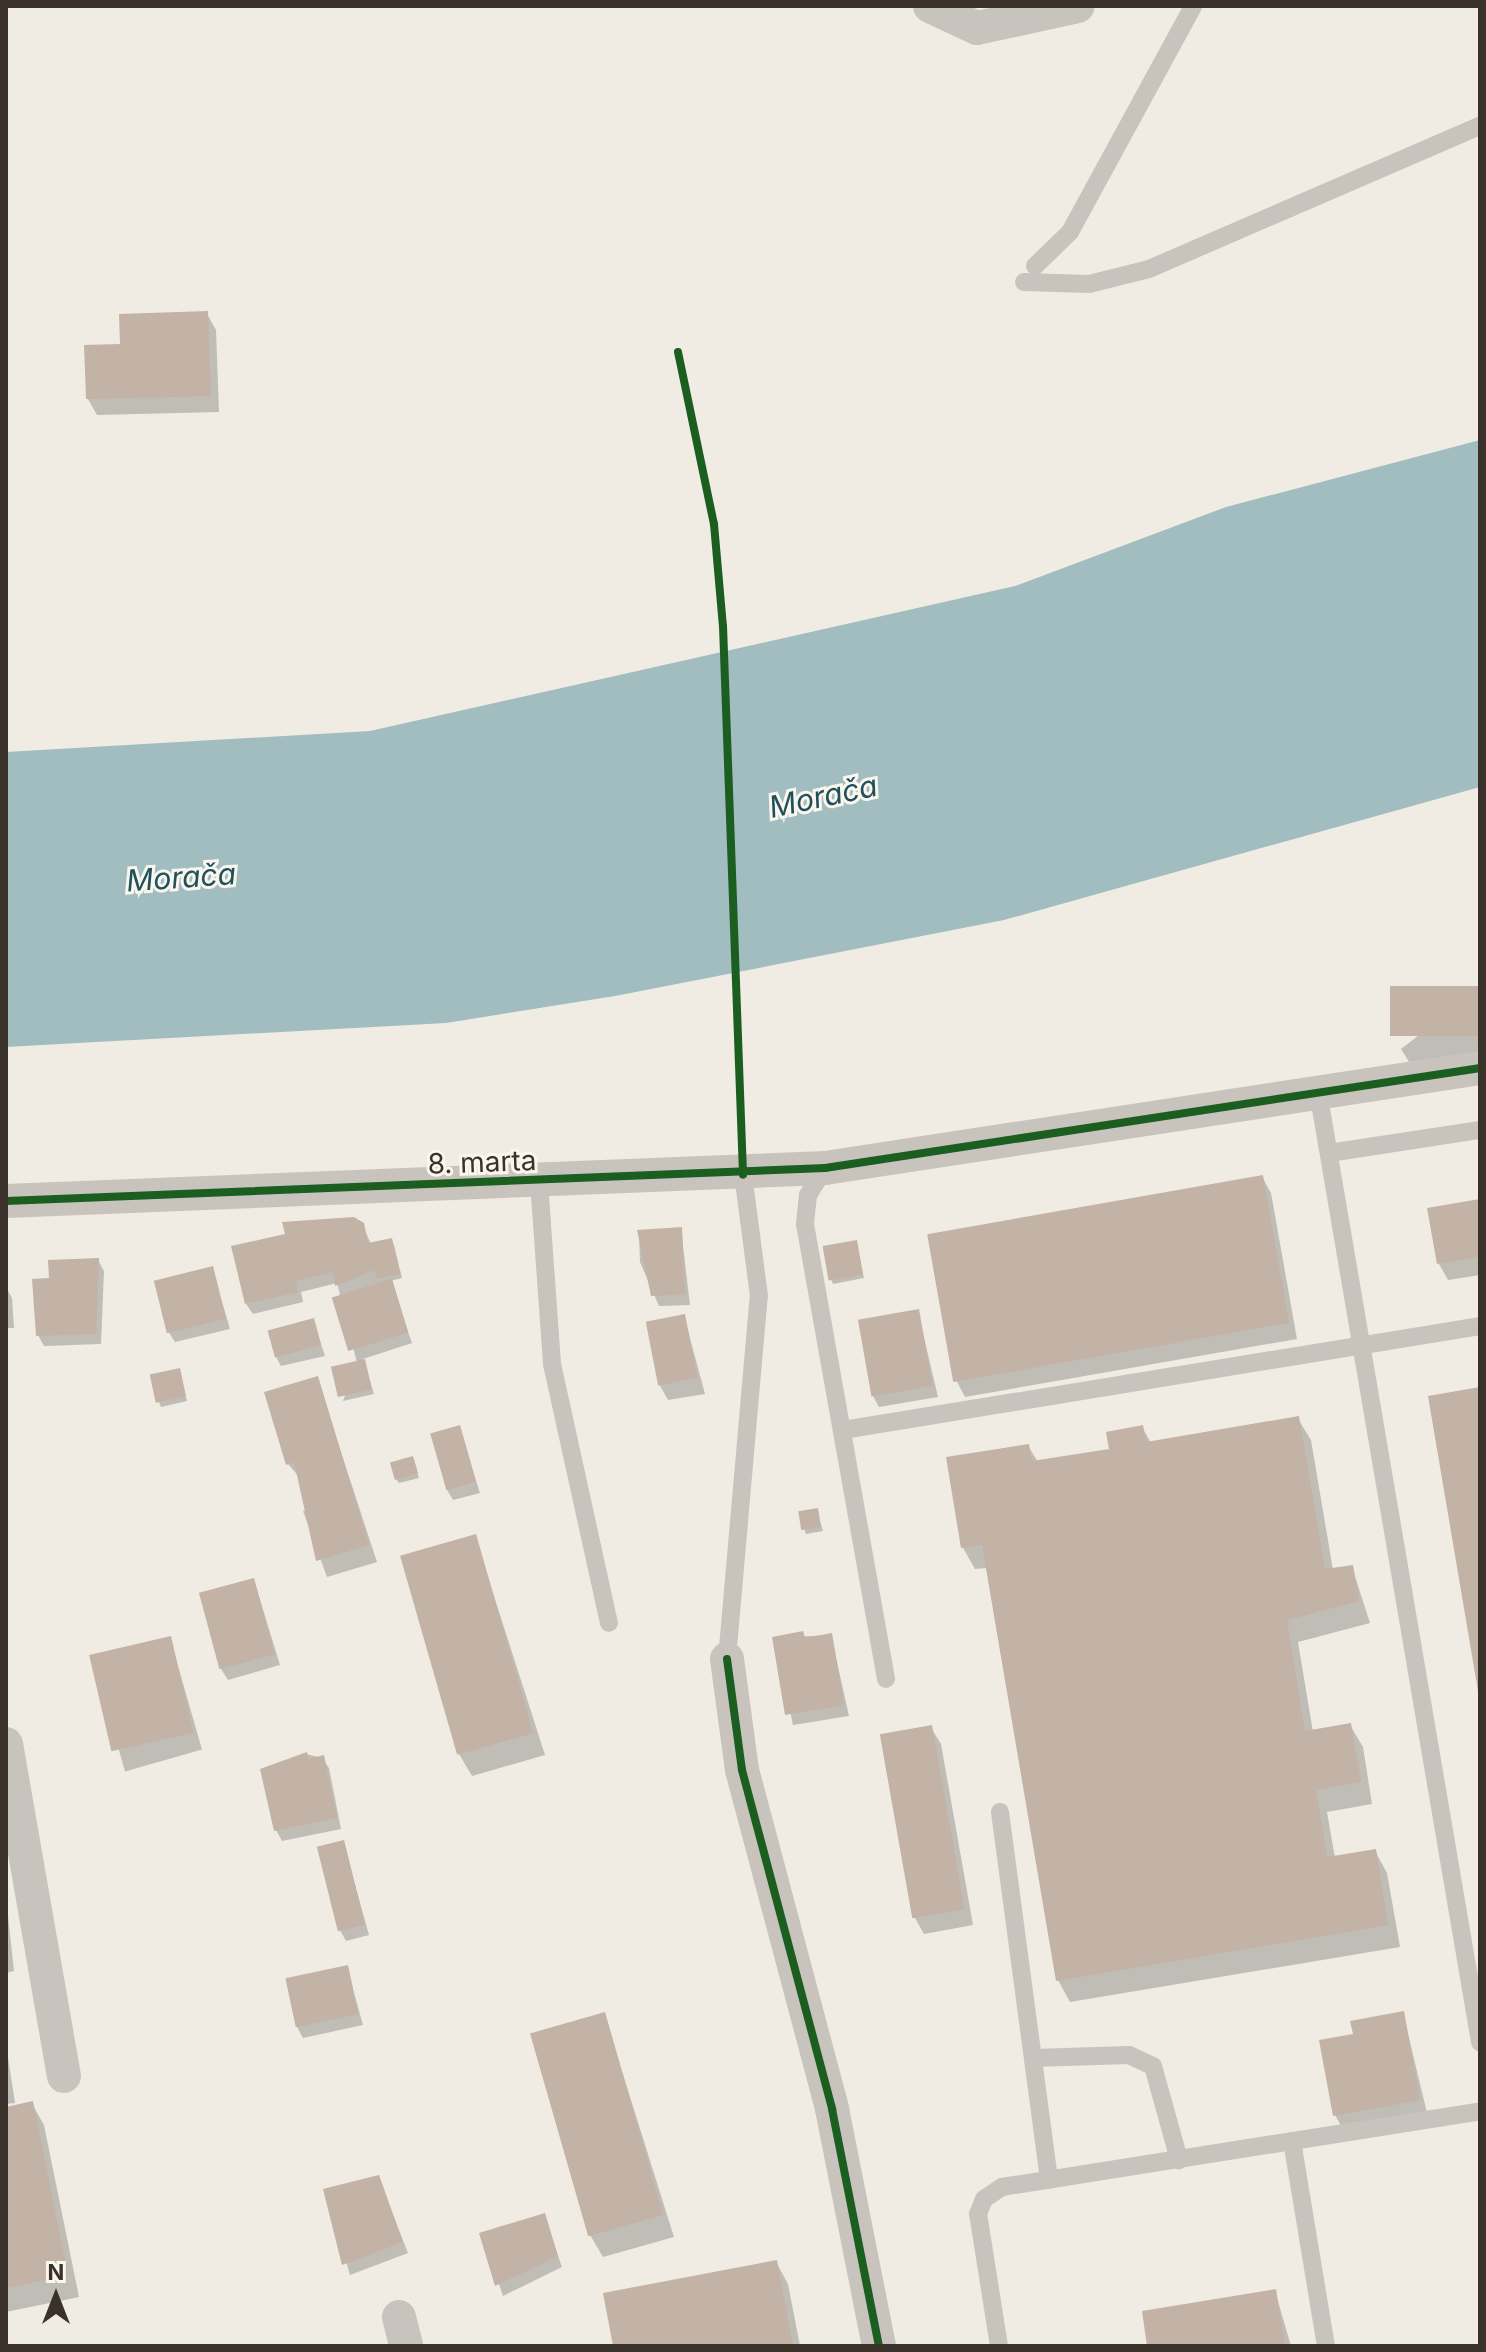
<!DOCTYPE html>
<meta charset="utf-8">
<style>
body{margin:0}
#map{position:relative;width:1486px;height:2352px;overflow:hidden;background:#f0ece4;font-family:Inter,sans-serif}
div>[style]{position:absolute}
.water>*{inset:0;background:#a1bdc0}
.shadow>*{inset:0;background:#0003;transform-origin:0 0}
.building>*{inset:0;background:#c3b2a6;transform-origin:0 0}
.service>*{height:18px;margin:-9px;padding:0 9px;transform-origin:9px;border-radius:9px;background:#c8c4bd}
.minor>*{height:34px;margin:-17px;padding:0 17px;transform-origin:17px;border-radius:17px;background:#c8c4bd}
.cycleway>*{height:8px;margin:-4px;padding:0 4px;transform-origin:4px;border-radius:4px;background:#1b5e20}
span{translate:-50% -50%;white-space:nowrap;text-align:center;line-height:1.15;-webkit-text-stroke:6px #fbf6ed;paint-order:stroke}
.street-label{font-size:28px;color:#3a312b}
.water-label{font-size:30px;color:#1f515d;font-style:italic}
.frame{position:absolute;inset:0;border:8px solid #3a312b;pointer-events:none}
.north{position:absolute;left:16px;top:2256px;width:80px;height:80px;-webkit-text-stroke:6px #fbf6ed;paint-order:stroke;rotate:0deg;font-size:22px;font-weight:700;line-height:32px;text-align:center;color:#3a312b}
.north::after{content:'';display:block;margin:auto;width:28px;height:36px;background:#3a312b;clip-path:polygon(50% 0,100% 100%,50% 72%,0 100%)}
</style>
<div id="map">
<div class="water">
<i style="clip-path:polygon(1480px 440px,1480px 787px,1004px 920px,615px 996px,446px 1023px,6px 1047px,6px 752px,370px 731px,1015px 586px,1226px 507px)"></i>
</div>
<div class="shadow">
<i style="clip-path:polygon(207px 314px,216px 330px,219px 412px,97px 415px,88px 399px,122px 346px)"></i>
<i style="clip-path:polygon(1480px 988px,1480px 1054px,1411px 1065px,1401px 1049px)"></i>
<i style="clip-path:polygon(1262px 1177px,1271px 1193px,1297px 1339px,965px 1397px,956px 1380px)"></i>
<i style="clip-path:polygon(1480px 1201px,1480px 1275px,1448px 1280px,1439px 1264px)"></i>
<i style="clip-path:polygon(362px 1224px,371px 1244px,394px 1245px,402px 1278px,390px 1281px,412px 1343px,363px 1359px,374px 1394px,343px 1401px,357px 1363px,337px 1283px,301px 1292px,303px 1302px,253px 1314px,246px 1304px)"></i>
<i style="clip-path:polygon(681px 1229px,690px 1305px,659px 1306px,640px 1262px,639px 1232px)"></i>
<i style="clip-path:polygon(856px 1242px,864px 1278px,833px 1284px,831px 1279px)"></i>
<i style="clip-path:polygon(98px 1260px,104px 1271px,101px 1344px,44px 1346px,38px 1335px)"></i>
<i style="clip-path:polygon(212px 1268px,230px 1329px,175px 1342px,168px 1331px)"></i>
<i style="clip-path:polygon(6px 1287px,12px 1298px,14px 1328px,6px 1328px)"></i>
<i style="clip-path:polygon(918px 1312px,938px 1397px,879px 1407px,873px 1396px)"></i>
<i style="clip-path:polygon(684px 1316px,705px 1394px,668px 1400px,659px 1384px)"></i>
<i style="clip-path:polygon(313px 1320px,325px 1356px,281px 1366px,275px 1355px)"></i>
<i style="clip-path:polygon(179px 1370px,187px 1401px,161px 1407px,159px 1402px)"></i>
<i style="clip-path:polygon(317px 1379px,377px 1562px,327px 1577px,303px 1511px,310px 1509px,301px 1479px,288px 1464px)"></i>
<i style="clip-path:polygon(1298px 1419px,1311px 1440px,1333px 1570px,1352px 1567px,1370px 1623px,1298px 1642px,1313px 1732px,1350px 1725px,1363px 1747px,1372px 1804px,1327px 1812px,1335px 1858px,1375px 1851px,1387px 1873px,1400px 1947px,1070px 2002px,1058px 1980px,988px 1568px,975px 1569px,963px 1548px,1028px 1446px,1038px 1462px,1111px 1450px,1142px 1427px,1151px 1443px)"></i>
<i style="clip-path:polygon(459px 1428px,480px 1493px,453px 1500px,447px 1490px)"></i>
<i style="clip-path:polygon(415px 1463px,419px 1478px,399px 1483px,396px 1479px)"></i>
<i style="clip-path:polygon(817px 1511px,823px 1531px,806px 1534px,804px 1529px)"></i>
<i style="clip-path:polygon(475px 1537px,545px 1755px,472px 1776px,459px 1754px)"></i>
<i style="clip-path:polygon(254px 1580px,280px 1665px,228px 1680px,221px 1669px)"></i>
<i style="clip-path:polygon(831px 1635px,849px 1716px,793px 1725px,775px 1638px)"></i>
<i style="left:170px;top:1638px;width:116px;height:80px;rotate:74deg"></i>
<i style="clip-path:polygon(931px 1728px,941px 1744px,973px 1925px,924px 1934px,915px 1918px)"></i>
<i style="clip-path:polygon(306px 1754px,322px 1758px,329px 1768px,341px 1829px,282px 1841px,276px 1830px)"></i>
<i style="clip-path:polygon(343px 1842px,369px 1935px,346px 1941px,340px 1930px)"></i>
<i style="clip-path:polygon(6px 1897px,14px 1971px,6px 1973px)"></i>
<i style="clip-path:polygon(347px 1968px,363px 2025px,303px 2038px,297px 2027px)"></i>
<i style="clip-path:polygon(1403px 2013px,1428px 2117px,1344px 2131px,1335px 2115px,1355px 2036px)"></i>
<i style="clip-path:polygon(604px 2014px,674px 2237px,603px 2257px,590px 2235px)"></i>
<i style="clip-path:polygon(6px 2044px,15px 2103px,6px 2104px)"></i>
<i style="clip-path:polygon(32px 2104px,44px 2125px,79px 2297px,6px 2312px,6px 2109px)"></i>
<i style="clip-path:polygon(378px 2177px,408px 2253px,350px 2275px,326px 2190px)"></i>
<i style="clip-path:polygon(544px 2216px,562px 2267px,503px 2296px,482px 2234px)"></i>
<i style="clip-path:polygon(776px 2262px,788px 2284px,800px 2346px,615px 2346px)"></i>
<i style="clip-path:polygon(1275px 2291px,1291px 2346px,1149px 2346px)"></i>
</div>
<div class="building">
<i style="clip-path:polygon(208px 311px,211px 396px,86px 399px,84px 345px,120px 344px,119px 314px)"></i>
<i style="left:1480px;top:986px;width:50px;height:90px;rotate:90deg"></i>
<i style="left:1263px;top:1175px;width:150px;height:341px;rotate:80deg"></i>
<i style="clip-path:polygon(1480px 1199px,1480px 1257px,1437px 1264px,1427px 1208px)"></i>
<i style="clip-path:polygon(354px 1217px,364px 1223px,368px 1243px,392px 1238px,400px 1274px,377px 1279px,375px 1270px,335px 1286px,333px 1272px,296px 1281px,298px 1292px,245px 1304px,231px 1246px,285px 1234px,282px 1222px)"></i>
<i style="clip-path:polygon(682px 1227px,685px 1294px,651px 1296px,637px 1230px)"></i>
<i style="left:857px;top:1240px;width:35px;height:35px;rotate:80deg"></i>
<i style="clip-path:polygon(99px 1258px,96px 1334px,36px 1336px,32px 1279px,49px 1278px,48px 1260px)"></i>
<i style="left:213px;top:1266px;width:54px;height:61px;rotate:76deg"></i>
<i style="left:392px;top:1279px;width:56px;height:63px;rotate:73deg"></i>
<i style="left:919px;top:1309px;width:78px;height:62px;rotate:80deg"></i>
<i style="left:685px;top:1314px;width:65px;height:40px;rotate:79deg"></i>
<i style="left:314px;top:1318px;width:28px;height:48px;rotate:75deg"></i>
<i style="left:365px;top:1359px;width:31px;height:35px;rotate:77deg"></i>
<i style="left:180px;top:1368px;width:29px;height:31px;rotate:78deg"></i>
<i style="clip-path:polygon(318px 1376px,369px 1545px,316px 1561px,294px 1462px,286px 1465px,264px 1392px)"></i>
<i style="clip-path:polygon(1480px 1387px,1480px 1691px,1478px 1691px,1428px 1396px)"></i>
<i style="clip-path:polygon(1299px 1416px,1325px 1569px,1353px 1565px,1359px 1601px,1287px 1620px,1305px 1731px,1351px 1723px,1361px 1782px,1316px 1790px,1327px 1857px,1376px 1849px,1388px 1925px,1056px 1981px,982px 1545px,961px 1548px,946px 1457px,1029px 1444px,1032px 1461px,1109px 1449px,1106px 1432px,1143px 1425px,1146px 1442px)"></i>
<i style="left:460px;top:1425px;width:59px;height:31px;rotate:74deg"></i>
<i style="left:413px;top:1456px;width:18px;height:24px;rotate:74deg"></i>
<i style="left:818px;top:1508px;width:19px;height:20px;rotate:81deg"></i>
<i style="left:476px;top:1534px;width:207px;height:79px;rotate:74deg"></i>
<i style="left:254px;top:1578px;width:79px;height:57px;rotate:75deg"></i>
<i style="clip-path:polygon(803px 1631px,805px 1638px,832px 1633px,844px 1705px,785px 1715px,772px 1637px)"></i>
<i style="left:171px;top:1636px;width:99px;height:84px;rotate:77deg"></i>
<i style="left:932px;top:1725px;width:187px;height:53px;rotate:80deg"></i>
<i style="clip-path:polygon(307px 1752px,308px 1759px,324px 1755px,337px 1818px,274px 1831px,260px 1769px)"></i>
<i style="left:344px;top:1840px;width:87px;height:28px;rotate:76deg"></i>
<i style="left:348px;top:1965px;width:50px;height:64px;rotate:78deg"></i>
<i style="clip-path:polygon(1404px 2011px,1420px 2100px,1333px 2116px,1319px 2040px,1353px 2034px,1350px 2021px)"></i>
<i style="left:605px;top:2012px;width:211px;height:78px;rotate:74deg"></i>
<i style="clip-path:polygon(33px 2101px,68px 2275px,6px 2288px,6px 2107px)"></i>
<i style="clip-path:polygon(379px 2175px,403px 2242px,342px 2265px,323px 2189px)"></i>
<i style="clip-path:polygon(545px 2213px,558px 2256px,495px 2286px,479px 2233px)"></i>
<i style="clip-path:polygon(777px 2260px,793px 2346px,613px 2346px,603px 2293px)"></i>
<i style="clip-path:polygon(1276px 2289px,1285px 2346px,1147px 2346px,1142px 2311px)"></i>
</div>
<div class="service">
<i style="left:1035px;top:266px;width:49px;rotate:-44.2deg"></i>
<i style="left:1070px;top:232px;width:257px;rotate:-61.4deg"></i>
<i style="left:1024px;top:282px;width:65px;rotate:1.8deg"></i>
<i style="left:1089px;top:284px;width:62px;rotate:-14deg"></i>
<i style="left:1149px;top:269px;width:361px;rotate:-23.4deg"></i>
<i style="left:1319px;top:1097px;width:959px;rotate:80.33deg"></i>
<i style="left:1329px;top:1153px;width:153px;rotate:-8.7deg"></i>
<i style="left:825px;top:1168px;width:32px;rotate:122deg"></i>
<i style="left:808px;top:1195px;width:29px;rotate:96deg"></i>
<i style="left:805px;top:1224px;width:462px;rotate:79.9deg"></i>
<i style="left:539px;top:1182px;width:182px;rotate:85.9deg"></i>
<i style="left:552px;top:1364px;width:265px;rotate:77.6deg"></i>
<i style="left:843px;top:1430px;width:645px;rotate:-9.27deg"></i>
<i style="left:727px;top:1659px;width:364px;rotate:-85deg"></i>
<i style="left:759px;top:1296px;width:122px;rotate:-97.5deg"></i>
<i style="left:1000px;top:1812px;width:371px;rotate:82.4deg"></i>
<i style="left:1033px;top:2058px;width:96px;rotate:-1.8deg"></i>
<i style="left:1129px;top:2055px;width:26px;rotate:25deg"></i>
<i style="left:1153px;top:2066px;width:98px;rotate:74.5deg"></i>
<i style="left:1292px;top:2141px;width:208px;rotate:80.6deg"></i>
<i style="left:999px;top:2346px;width:134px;rotate:-99deg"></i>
<i style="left:978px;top:2214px;width:16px;rotate:-68deg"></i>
<i style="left:984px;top:2199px;width:22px;rotate:-34deg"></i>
<i style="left:1002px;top:2187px;width:484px;rotate:-9deg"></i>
</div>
<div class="minor">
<i style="left:930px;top:6px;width:52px;rotate:25.1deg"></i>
<i style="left:977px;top:28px;width:103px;rotate:-12.3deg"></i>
<i style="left:6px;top:1201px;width:820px;rotate:-2.31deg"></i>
<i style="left:825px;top:1168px;width:663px;rotate:-8.68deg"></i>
<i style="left:727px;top:1659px;width:112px;rotate:82.3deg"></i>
<i style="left:742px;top:1770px;width:351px;rotate:75.1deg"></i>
<i style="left:832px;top:2109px;width:242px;rotate:78.8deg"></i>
<i style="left:6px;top:1744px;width:337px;rotate:80.1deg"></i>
<i style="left:399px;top:2317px;width:30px;rotate:76deg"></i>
</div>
<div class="cycleway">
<i style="left:678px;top:352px;width:176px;rotate:78.2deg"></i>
<i style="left:714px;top:524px;width:102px;rotate:85deg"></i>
<i style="left:723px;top:626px;width:549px;rotate:87.91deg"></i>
<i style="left:6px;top:1201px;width:820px;rotate:-2.31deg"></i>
<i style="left:825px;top:1168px;width:663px;rotate:-8.68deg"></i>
<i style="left:727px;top:1659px;width:112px;rotate:82.3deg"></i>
<i style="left:742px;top:1770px;width:351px;rotate:75.1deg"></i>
<i style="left:832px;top:2109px;width:242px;rotate:78.8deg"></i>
</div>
<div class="street-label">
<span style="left:482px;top:1162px;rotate:-2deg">8. marta</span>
</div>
<div class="water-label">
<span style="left:823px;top:796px;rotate:-12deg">Morača</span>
<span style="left:181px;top:877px;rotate:-4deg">Morača</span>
</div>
<div class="frame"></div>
<div class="north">N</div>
</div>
